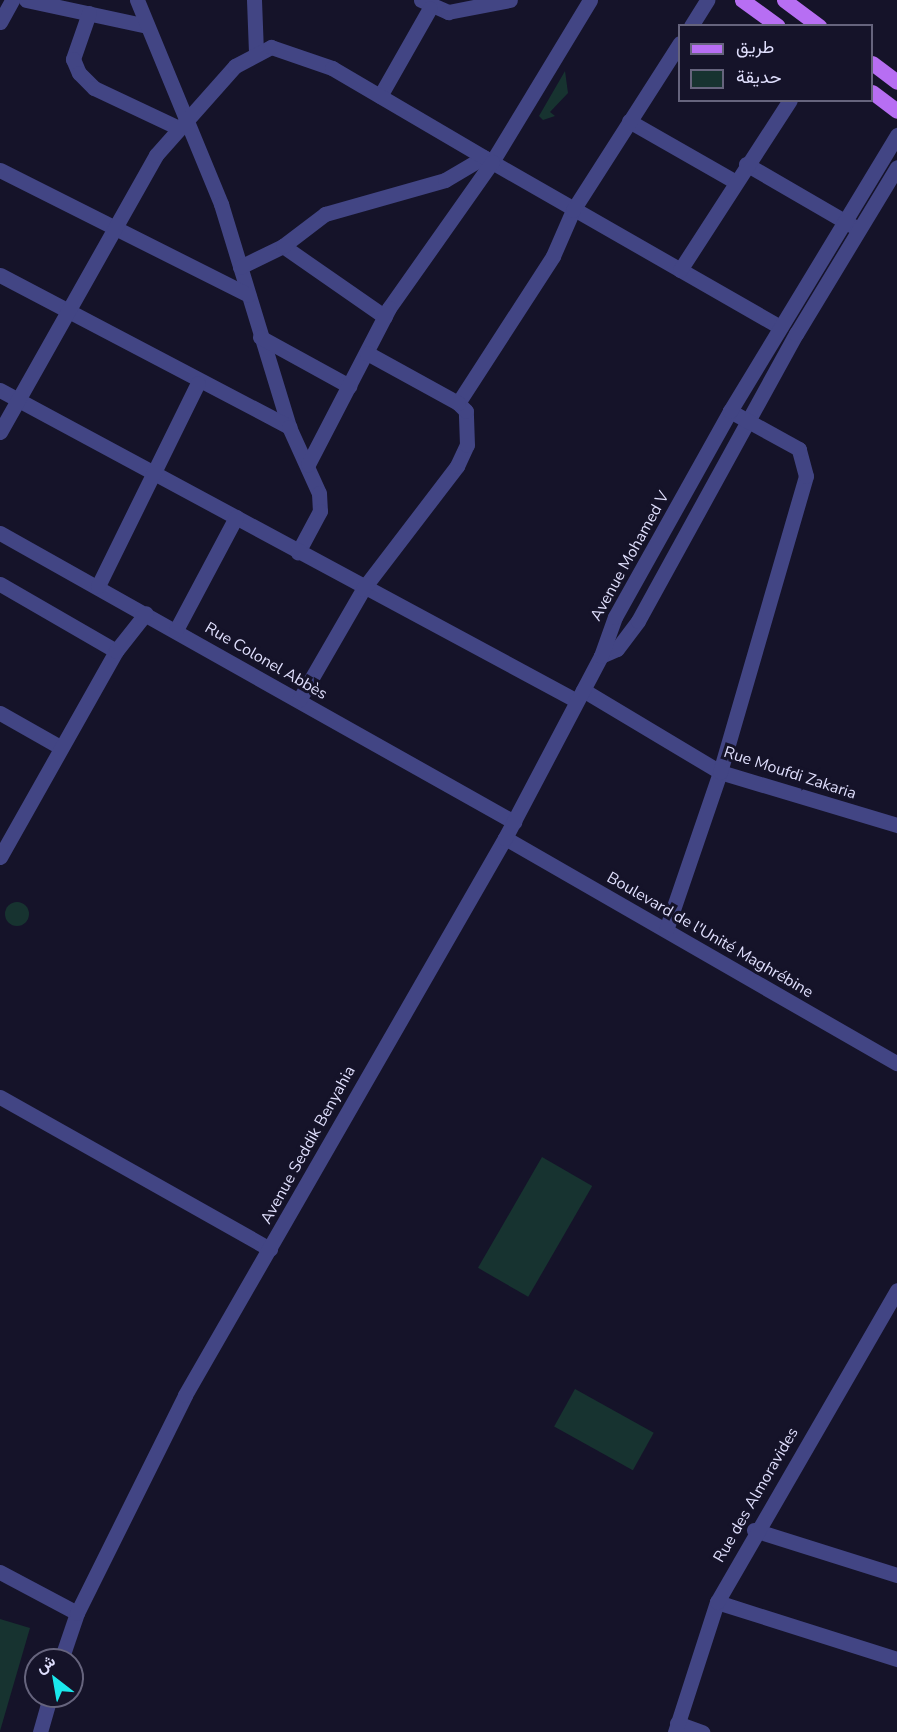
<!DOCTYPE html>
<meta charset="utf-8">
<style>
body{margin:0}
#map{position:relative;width:897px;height:1732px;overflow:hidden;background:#151329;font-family:"Nunito Sans",Vazirmatn,sans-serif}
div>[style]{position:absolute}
.green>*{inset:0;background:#173330;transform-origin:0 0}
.round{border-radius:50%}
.minor>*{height:15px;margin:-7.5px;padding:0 7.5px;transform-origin:7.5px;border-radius:7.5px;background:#424584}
.major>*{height:15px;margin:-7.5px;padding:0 7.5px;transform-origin:7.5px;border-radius:7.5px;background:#b76ef3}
span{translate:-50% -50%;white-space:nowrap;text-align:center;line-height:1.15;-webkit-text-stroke:6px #151329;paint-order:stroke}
.street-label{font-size:16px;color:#dfdefc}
.legend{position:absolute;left:678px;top:24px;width:195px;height:78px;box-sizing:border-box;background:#151329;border:2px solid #66647d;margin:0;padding:8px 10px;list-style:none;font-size:18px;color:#dfdefc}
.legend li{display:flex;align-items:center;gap:12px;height:30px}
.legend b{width:30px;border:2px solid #66647d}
.north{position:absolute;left:24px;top:1648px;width:60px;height:60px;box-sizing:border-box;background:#151329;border:2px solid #66647d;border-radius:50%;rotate:329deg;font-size:16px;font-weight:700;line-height:24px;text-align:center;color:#dfdefc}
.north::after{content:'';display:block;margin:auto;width:21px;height:27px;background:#1ae8ec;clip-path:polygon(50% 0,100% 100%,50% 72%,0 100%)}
</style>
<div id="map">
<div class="green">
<i style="clip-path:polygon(565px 71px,568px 93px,550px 112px,555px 116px,543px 120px,539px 116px)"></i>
<i class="round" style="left:5px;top:902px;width:24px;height:24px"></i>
<i style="left:542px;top:1157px;width:58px;height:128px;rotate:30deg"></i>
<i style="left:575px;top:1389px;width:90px;height:43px;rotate:29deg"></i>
<i style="clip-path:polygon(0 1619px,30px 1628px,0 1731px)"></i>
</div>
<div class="minor">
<i style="left:26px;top:0;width:124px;rotate:12.1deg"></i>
<i style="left:137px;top:0;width:221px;rotate:67.6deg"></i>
<i style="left:221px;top:204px;width:233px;rotate:73deg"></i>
<i style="left:254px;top:0;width:52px;rotate:87.8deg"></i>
<i style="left:421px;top:0;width:30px;rotate:24deg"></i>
<i style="left:448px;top:12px;width:63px;rotate:-11deg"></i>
<i style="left:590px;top:0;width:189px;rotate:121.2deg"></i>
<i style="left:492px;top:162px;width:332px;rotate:29.8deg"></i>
<i style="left:89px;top:13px;width:49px;rotate:109.2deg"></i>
<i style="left:73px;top:59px;width:15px;rotate:67deg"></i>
<i style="left:79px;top:73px;width:21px;rotate:45deg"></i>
<i style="left:94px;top:88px;width:92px;rotate:25.2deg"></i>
<i style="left:0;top:22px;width:25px;rotate:-61deg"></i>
<i style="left:691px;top:26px;width:31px;rotate:-58deg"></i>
<i style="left:380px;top:96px;width:101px;rotate:-60.4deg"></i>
<i style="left:629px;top:121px;width:121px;rotate:29.7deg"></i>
<i style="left:746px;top:164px;width:124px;rotate:30.1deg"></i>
<i style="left:0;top:170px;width:278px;rotate:26.7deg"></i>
<i style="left:283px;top:246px;width:124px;rotate:34.8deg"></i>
<i style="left:240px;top:267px;width:48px;rotate:-26deg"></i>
<i style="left:283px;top:246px;width:53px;rotate:-37.3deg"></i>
<i style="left:325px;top:214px;width:125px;rotate:-15.8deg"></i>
<i style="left:445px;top:180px;width:45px;rotate:-30.5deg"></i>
<i style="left:680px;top:270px;width:202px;rotate:-57.1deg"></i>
<i style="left:0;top:275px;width:327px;rotate:27.7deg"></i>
<i style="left:289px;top:427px;width:72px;rotate:65.6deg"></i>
<i style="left:319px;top:493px;width:18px;rotate:87deg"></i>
<i style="left:320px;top:511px;width:47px;rotate:118.2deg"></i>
<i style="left:260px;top:337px;width:102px;rotate:28.8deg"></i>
<i style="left:0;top:390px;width:655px;rotate:28.32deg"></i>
<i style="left:458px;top:403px;width:175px;rotate:-57.1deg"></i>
<i style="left:553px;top:256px;width:50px;rotate:-66.5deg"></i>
<i style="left:573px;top:210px;width:198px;rotate:-57.4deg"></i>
<i style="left:0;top:432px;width:318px;rotate:-60.6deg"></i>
<i style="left:156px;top:155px;width:119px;rotate:-48.4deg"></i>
<i style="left:235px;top:66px;width:41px;rotate:-27.8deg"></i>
<i style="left:271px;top:47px;width:65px;rotate:19deg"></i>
<i style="left:332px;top:68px;width:186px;rotate:30.4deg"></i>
<i style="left:492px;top:162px;width:179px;rotate:125.2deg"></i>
<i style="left:389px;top:308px;width:176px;rotate:117.4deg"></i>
<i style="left:0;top:533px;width:590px;rotate:29.35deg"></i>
<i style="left:0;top:584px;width:134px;rotate:30deg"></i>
<i style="left:98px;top:586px;width:226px;rotate:-63.8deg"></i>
<i style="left:176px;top:630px;width:128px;rotate:-62deg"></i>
<i style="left:601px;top:656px;width:17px;rotate:-24deg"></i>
<i style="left:617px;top:649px;width:35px;rotate:-53deg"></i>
<i style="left:638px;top:621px;width:328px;rotate:-61.2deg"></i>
<i style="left:796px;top:334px;width:195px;rotate:-58.8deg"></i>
<i style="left:583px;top:690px;width:160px;rotate:30.9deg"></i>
<i style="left:720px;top:772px;width:185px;rotate:16.7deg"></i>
<i style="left:299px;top:700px;width:128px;rotate:-60deg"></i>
<i style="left:363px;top:589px;width:155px;rotate:-52.6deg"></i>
<i style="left:457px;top:466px;width:23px;rotate:-65deg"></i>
<i style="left:467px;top:445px;width:34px;rotate:-92deg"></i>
<i style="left:466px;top:411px;width:11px;rotate:-135deg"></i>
<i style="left:458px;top:403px;width:104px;rotate:-151.2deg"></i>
<i style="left:0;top:713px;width:69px;rotate:29.5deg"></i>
<i style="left:505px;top:838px;width:452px;rotate:29.9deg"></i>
<i style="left:0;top:857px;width:236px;rotate:-60.6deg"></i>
<i style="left:116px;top:651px;width:48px;rotate:-51.7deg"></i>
<i style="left:666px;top:930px;width:167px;rotate:-71.1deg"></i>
<i style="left:720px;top:772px;width:308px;rotate:-73.8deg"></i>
<i style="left:806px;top:476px;width:28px;rotate:-105deg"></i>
<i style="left:799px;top:449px;width:79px;rotate:-151.2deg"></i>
<i style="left:0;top:1097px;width:310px;rotate:29.4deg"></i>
<i style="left:754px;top:1530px;width:150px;rotate:17.5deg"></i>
<i style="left:0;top:1572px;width:87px;rotate:28deg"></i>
<i style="left:717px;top:1602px;width:189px;rotate:17.6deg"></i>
<i style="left:61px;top:1660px;width:50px;rotate:-71.2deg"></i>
<i style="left:77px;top:1613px;width:243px;rotate:-63.6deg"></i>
<i style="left:185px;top:1395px;width:642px;rotate:-60.12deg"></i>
<i style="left:505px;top:838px;width:206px;rotate:-62.2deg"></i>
<i style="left:601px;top:656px;width:41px;rotate:-70.3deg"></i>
<i style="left:615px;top:617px;width:236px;rotate:-60.8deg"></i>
<i style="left:730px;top:411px;width:323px;rotate:-58.8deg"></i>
<i style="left:677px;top:1723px;width:27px;rotate:20deg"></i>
<i style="left:40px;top:1732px;width:37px;rotate:-74deg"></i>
<i style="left:675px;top:1732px;width:137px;rotate:-72.1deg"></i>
<i style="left:717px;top:1602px;width:360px;rotate:-60deg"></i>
</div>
<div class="major">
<i style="left:742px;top:0;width:44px;rotate:35.8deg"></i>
<i style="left:784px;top:0;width:44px;rotate:36.6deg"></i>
<i style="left:872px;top:63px;width:31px;rotate:37deg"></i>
<i style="left:872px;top:92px;width:31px;rotate:37deg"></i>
</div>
<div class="street-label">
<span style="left:630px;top:556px;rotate:-61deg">Avenue Mohamed V</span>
<span style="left:266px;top:661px;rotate:30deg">Rue Colonel Abbès</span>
<span style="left:790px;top:773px;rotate:18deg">Rue Moufdi Zakaria</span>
<span style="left:710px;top:935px;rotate:30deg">Boulevard de l'Unité Maghrébine</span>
<span style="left:308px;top:1145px;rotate:-61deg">Avenue Seddik Benyahia</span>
<span style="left:756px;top:1495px;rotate:-60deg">Rue des Almoravides</span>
</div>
<ul class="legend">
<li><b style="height:8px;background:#b76ef3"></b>طريق</li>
<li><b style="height:16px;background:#173330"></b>حديقة</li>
</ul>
<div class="north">ش</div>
</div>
